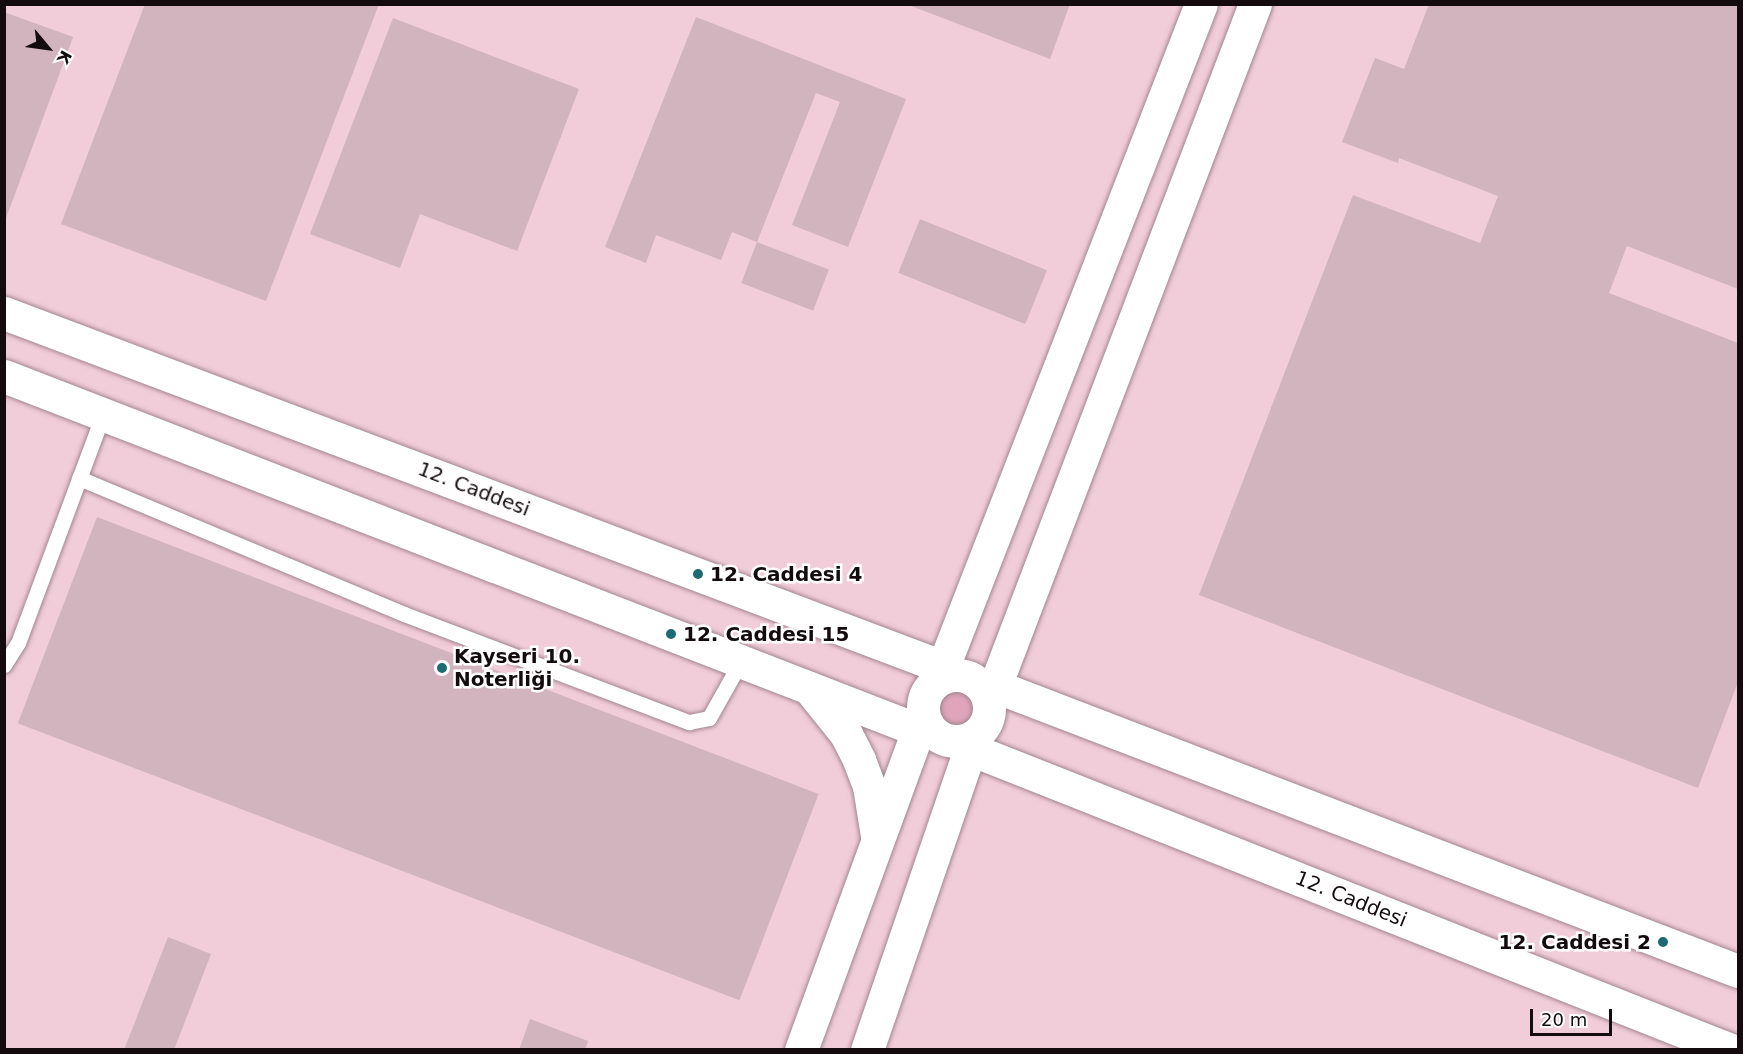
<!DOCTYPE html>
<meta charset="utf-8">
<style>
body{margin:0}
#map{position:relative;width:1743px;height:1054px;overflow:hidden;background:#f8dbe5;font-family:"DejaVu Sans",sans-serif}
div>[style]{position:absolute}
.built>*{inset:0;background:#f1ccd9;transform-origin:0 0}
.green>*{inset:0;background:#e0a5bb}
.round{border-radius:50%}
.building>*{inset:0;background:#d1b4be;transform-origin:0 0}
.roads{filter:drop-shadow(0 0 2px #a1868f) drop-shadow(0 0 2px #a1868f)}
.service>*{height:15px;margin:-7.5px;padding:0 7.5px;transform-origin:7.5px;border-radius:7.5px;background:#fff}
.tertiary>*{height:33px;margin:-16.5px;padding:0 16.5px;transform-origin:16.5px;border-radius:16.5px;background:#fff}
.secondary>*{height:33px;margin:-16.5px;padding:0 16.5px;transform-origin:16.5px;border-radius:16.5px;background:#fff}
.secondary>.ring{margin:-16.5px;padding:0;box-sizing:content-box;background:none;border:33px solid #fff;border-radius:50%}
.dots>*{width:16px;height:16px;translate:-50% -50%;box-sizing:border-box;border:3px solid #fff;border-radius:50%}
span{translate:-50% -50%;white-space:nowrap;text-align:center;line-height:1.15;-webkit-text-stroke:5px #fff;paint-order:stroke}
.street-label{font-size:20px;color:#140b0f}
.poi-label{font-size:20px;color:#140b0f;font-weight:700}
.left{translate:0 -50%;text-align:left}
.right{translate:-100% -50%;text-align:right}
.frame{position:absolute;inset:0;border:6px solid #140b0f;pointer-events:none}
.north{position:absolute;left:18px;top:18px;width:60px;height:60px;-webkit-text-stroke:4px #fff;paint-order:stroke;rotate:119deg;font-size:16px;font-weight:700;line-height:24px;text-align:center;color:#140b0f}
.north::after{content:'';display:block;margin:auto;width:21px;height:27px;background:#140b0f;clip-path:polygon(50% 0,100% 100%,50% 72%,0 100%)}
.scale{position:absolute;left:1530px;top:1009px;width:82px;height:27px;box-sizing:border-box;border:3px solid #140b0f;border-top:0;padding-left:8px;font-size:18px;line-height:21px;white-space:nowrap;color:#140b0f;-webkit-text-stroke:4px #fff;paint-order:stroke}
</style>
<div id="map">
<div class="built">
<i style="left:5px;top:5px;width:1733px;height:1044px"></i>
</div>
<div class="green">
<i class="round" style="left:935px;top:687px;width:42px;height:42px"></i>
</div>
<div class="building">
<i style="clip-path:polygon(145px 4px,379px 4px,266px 301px,61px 224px)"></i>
<i style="clip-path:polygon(906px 4px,1070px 4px,1050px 59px)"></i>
<i style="clip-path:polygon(1429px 4px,1738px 4px,1738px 289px,1627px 246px,1609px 293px,1738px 343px,1738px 682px,1698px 788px,1199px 595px,1353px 195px,1480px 243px,1498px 196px,1399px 158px,1398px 163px,1342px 142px,1375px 58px,1404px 69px)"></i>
<i style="clip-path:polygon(4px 12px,73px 37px,5px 221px,4px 221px)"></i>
<i style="clip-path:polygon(696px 17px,906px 99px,848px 247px,792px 225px,840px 102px,816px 93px,757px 242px,732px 232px,721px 260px,656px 235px,646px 263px,605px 247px)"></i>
<i style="clip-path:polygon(393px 18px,579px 89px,517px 251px,420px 214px,400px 268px,310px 234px)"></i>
<i style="left:920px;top:219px;width:137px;height:58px;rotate:22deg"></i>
<i style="left:757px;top:242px;width:77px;height:44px;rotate:21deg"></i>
<i style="left:97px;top:517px;width:773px;height:221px;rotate:21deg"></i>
<i style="clip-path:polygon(168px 937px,211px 954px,174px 1050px,124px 1050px)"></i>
<i style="clip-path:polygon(530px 1019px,588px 1041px,585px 1050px,519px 1050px)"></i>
</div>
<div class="roads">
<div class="service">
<i style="left:79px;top:478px;width:352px;rotate:22.7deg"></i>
<i style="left:404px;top:614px;width:305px;rotate:20.8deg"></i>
<i style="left:689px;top:722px;width:20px;rotate:-11deg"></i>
<i style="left:709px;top:718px;width:65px;rotate:-60.7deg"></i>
<i style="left:4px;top:665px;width:26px;rotate:-58deg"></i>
<i style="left:18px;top:643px;width:244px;rotate:-69.6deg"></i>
</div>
<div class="tertiary">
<i style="left:4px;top:313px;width:1004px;rotate:20.66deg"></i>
<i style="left:4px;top:376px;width:980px;rotate:21.17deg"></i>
<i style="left:946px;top:676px;width:9px;rotate:-108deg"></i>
<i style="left:943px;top:667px;width:711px;rotate:-68.74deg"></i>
<i style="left:995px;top:686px;width:730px;rotate:-69.13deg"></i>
</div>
<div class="secondary">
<i class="ring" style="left:923px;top:675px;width:33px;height:33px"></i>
<i style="left:809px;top:688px;width:59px;rotate:51.2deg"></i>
<i style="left:846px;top:734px;width:29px;rotate:63deg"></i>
<i style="left:859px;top:760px;width:28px;rotate:69deg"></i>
<i style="left:869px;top:786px;width:51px;rotate:80.9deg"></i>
<i style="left:986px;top:692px;width:11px;rotate:-34deg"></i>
<i style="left:995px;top:686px;width:796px;rotate:20.99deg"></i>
<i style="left:970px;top:749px;width:818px;rotate:21.58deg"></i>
<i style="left:801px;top:1050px;width:341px;rotate:-69.9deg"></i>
<i style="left:918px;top:730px;width:11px;rotate:-34deg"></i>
<i style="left:867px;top:1050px;width:318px;rotate:-71.1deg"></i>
<i style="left:970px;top:749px;width:9px;rotate:-108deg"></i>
</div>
</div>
<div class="dots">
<i style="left:698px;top:574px;background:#1e6a71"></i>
<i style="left:671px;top:634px;background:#1e6a71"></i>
<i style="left:442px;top:668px;background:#1e6a71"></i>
<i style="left:1663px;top:942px;background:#1e6a71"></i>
</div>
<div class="street-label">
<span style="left:474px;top:489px;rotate:21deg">12. Caddesi</span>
<span style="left:1351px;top:899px;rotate:22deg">12. Caddesi</span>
</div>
<div class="poi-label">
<span class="left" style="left:710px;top:574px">12. Caddesi 4</span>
<span class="left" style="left:683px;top:634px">12. Caddesi 15</span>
<span class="left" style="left:454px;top:668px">Kayseri 10.<br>Noterliği</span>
<span class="right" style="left:1651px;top:942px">12. Caddesi 2</span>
</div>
<div class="frame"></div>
<div class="north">K</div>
<div class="scale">20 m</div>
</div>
